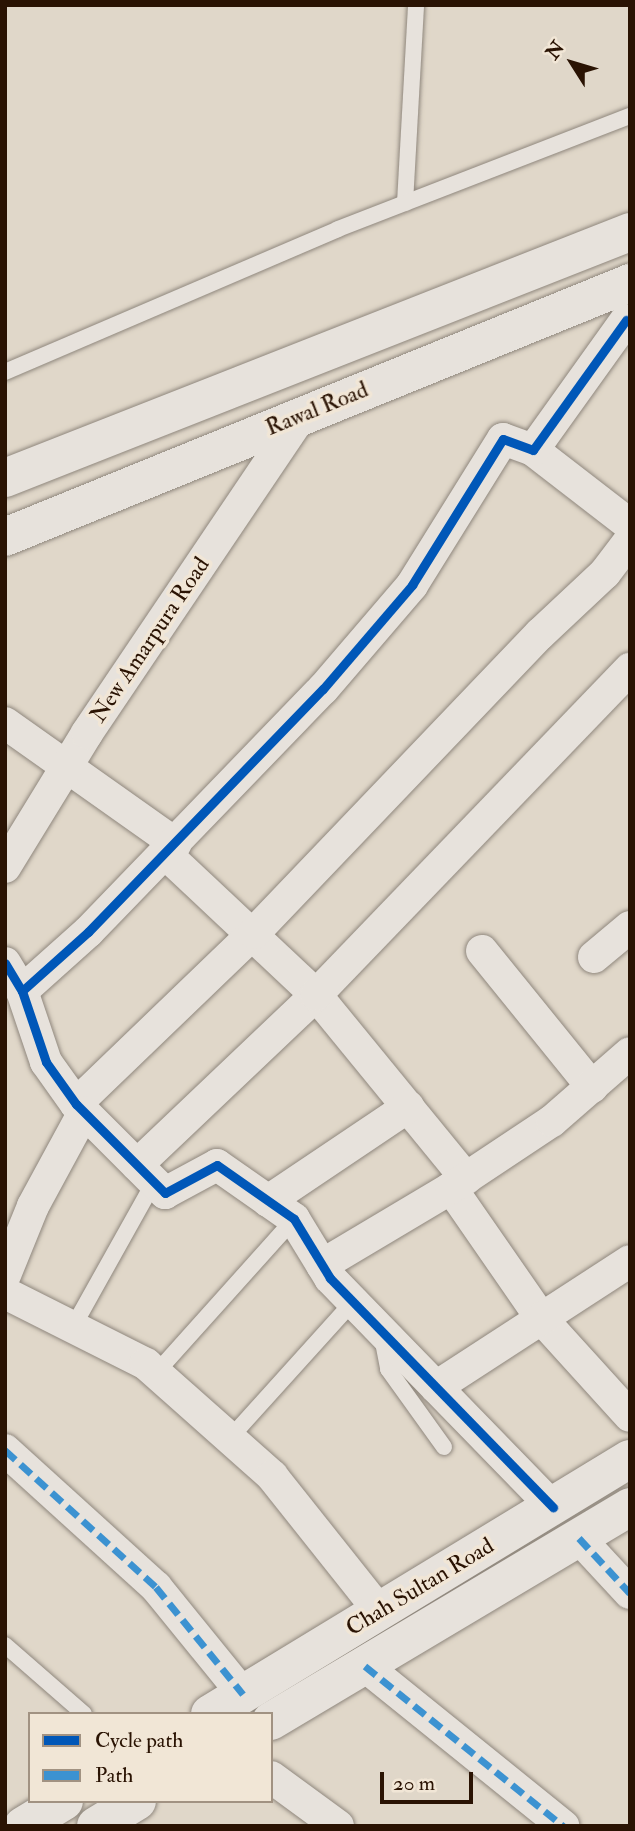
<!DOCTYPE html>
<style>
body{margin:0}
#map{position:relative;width:635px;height:1831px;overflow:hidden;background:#e0d7c9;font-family:"IM FELL Double Pica",serif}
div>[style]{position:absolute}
.roads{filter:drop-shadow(0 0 2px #8f877d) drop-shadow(0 0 2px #8f877d)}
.lane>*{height:16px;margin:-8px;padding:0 8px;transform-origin:8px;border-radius:8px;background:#e7e2dc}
.street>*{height:32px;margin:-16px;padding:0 16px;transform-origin:16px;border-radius:16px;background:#e7e2dc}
.secondary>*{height:38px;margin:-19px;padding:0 19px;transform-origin:19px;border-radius:19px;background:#e7e2dc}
.quiet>*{height:7px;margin-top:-3.5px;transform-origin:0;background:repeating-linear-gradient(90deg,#3c92d1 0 14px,transparent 0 21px)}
.cycleway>*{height:9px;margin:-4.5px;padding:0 4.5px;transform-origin:4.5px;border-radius:4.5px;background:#0057b8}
span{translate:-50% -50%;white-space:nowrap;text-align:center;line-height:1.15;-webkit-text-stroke:7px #f1e6d6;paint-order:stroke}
.street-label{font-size:23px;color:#2a1303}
.frame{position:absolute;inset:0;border:7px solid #2a1303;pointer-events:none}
.legend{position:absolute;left:28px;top:1712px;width:245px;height:91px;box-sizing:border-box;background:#f1e6d6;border:2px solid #a19282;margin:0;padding:9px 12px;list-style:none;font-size:21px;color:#2a1303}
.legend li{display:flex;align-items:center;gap:14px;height:35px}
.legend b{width:35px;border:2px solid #a19282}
.north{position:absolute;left:537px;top:28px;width:70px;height:70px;-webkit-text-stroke:5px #f1e6d6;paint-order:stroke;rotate:307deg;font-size:19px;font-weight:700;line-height:28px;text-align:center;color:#2a1303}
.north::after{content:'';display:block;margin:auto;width:24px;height:32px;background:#2a1303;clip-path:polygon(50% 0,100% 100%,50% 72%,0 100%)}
.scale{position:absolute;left:380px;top:1772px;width:93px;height:32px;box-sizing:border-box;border:4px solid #2a1303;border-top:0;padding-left:9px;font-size:21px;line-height:24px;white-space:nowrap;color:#2a1303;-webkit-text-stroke:5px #f1e6d6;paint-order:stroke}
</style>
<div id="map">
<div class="roads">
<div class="lane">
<i style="left:405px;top:203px;width:198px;rotate:-86.8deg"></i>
<i style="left:5px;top:372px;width:362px;rotate:-23.2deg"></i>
<i style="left:338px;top:229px;width:313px;rotate:-21.2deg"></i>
<i style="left:73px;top:1327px;width:166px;rotate:-60.8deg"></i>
<i style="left:382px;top:1337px;width:33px;rotate:79deg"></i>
<i style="left:388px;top:1369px;width:96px;rotate:54.3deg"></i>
<i style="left:156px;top:1373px;width:207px;rotate:-48.1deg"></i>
<i style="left:230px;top:1438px;width:183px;rotate:-47.9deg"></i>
<i style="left:5px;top:1645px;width:105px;rotate:41.1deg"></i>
</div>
<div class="street">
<i style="left:533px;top:450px;width:123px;rotate:37.7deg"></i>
<i style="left:5px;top:723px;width:209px;rotate:35.3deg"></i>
<i style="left:166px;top:854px;width:206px;rotate:43.2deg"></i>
<i style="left:316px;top:995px;width:237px;rotate:50.7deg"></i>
<i style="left:5px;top:867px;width:157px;rotate:-58.5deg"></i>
<i style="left:87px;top:733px;width:382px;rotate:-56deg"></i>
<i style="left:482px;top:951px;width:175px;rotate:51deg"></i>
<i style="left:594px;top:957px;width:47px;rotate:-39.8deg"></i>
<i style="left:5px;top:963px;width:33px;rotate:59deg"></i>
<i style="left:22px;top:991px;width:75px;rotate:71.3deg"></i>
<i style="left:46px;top:1062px;width:52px;rotate:54.5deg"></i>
<i style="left:76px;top:1104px;width:126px;rotate:45deg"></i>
<i style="left:165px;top:1193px;width:59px;rotate:-28.3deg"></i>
<i style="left:217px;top:1165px;width:94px;rotate:35deg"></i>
<i style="left:294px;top:1219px;width:69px;rotate:58.6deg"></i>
<i style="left:330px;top:1278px;width:320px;rotate:45.8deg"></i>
<i style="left:22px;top:991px;width:89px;rotate:-41.8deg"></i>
<i style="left:88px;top:932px;width:338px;rotate:-46deg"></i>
<i style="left:323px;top:689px;width:137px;rotate:-49.4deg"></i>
<i style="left:412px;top:585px;width:172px;rotate:-58.1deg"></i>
<i style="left:503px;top:439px;width:32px;rotate:20deg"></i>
<i style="left:533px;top:450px;width:160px;rotate:-54.4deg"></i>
<i style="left:76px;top:1104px;width:247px;rotate:-43.9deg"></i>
<i style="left:254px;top:933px;width:414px;rotate:-46.3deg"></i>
<i style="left:540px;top:634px;width:89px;rotate:-43.2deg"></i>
<i style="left:605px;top:573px;width:41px;rotate:-52.9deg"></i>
<i style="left:137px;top:1165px;width:247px;rotate:-43.5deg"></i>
<i style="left:316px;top:995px;width:453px;rotate:-46.1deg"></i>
<i style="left:451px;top:1188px;width:158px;rotate:55.3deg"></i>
<i style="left:541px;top:1318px;width:132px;rotate:47.8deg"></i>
<i style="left:268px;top:1201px;width:169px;rotate:-33.9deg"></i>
<i style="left:322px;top:1265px;width:150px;rotate:-30.8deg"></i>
<i style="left:451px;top:1188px;width:121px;rotate:-33.6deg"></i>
<i style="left:552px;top:1121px;width:103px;rotate:-41.1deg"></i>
<i style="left:5px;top:1275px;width:74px;rotate:-67.9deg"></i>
<i style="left:33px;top:1206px;width:107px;rotate:-61.5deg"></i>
<i style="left:5px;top:1293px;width:158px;rotate:26.7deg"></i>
<i style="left:146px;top:1364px;width:169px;rotate:41.6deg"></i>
<i style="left:272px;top:1476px;width:174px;rotate:51.5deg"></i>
<i style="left:436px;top:1387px;width:231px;rotate:-33deg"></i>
<i style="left:5px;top:1450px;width:204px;rotate:42.2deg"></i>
<i style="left:156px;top:1587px;width:138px;rotate:50.9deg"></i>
<i style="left:579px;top:1538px;width:75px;rotate:47.2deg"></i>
<i style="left:365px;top:1666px;width:255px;rotate:38.9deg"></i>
<i style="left:271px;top:1777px;width:83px;rotate:36.2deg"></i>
</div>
<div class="secondary">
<i style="left:5px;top:478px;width:672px;rotate:-21.48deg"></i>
<i style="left:5px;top:537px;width:675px;rotate:-22.12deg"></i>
<i style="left:210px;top:1714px;width:491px;rotate:-31.3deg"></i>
<i style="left:271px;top:1721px;width:418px;rotate:-30.8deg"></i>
<i style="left:23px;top:1826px;width:48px;rotate:-31.4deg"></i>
<i style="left:96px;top:1826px;width:48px;rotate:-31.4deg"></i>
</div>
</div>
<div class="quiet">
<i style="left:5px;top:1450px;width:204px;rotate:42.2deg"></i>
<i style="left:156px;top:1587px;width:138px;rotate:50.9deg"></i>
<i style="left:579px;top:1538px;width:75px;rotate:47.2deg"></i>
<i style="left:365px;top:1666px;width:255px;rotate:38.9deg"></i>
</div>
<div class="cycleway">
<i style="left:5px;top:963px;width:33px;rotate:59deg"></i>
<i style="left:22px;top:991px;width:75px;rotate:71.3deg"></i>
<i style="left:46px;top:1062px;width:52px;rotate:54.5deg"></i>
<i style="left:76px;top:1104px;width:126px;rotate:45deg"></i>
<i style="left:165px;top:1193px;width:59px;rotate:-28.3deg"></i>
<i style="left:217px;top:1165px;width:94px;rotate:35deg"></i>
<i style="left:294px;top:1219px;width:69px;rotate:58.6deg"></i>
<i style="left:330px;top:1278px;width:320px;rotate:45.8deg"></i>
<i style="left:22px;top:991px;width:89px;rotate:-41.8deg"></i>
<i style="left:88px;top:932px;width:338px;rotate:-46deg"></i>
<i style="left:323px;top:689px;width:137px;rotate:-49.4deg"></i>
<i style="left:412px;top:585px;width:172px;rotate:-58.1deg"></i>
<i style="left:503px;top:439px;width:32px;rotate:20deg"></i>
<i style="left:533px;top:450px;width:160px;rotate:-54.4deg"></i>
</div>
<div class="street-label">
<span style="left:317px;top:409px;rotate:-22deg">Rawal Road</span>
<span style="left:150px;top:640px;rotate:-56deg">New Amarpura Road</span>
<span style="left:420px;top:1587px;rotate:-31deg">Chah Sultan Road</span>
</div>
<div class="frame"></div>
<ul class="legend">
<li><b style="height:9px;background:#0057b8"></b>Cycle path</li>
<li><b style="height:9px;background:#3c92d1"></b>Path</li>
</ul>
<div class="north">N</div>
<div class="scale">20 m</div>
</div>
